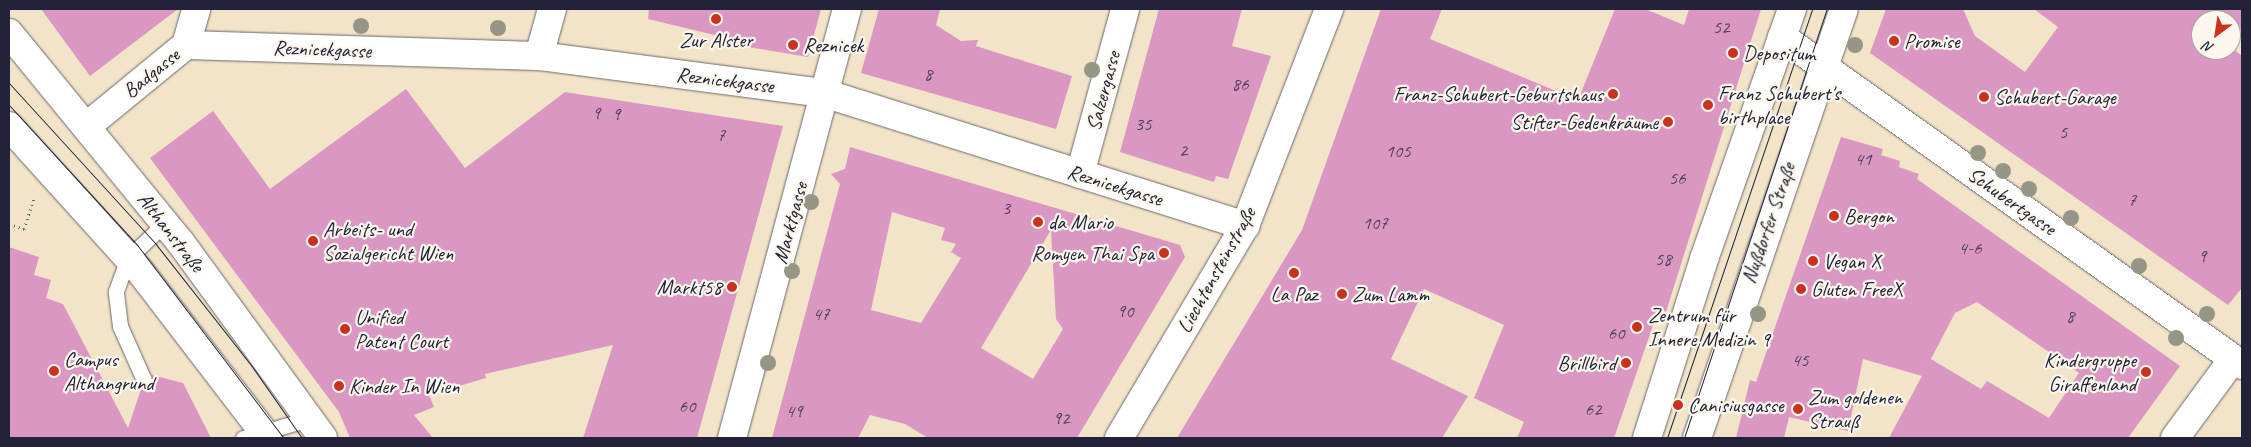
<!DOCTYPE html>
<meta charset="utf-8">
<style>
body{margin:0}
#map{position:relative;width:2251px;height:447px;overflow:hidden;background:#f2e4c8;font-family:Caveat,sans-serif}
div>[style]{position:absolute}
.building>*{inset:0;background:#da97c1}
.path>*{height:3px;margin-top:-1.5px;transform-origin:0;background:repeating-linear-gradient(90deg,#6b666c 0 1px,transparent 0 5px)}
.roads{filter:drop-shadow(0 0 1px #6b666c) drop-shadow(0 0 1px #6b666c)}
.service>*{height:15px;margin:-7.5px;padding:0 7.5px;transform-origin:7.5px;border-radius:7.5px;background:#fff}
.minor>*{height:28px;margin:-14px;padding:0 14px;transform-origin:14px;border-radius:14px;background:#fff}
.tertiary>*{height:28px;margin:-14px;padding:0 14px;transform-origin:14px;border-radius:14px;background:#fff}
.secondary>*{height:28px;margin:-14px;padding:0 14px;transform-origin:14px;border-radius:14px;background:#fff}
.tram>*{height:1px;margin:-0.5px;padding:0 0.5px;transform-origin:0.5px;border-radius:0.5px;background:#22223b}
.trees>*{width:16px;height:16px;margin:-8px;border-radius:50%;background:#969686}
.dots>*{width:14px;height:14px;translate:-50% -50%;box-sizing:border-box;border:2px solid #fbf7ec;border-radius:50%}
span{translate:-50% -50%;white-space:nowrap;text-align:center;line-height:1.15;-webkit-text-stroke:4.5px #fbf7ec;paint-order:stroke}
.number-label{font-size:19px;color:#503f5c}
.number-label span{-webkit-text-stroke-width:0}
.poi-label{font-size:21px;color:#22223b}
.left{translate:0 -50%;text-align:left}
.right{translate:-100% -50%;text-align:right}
.street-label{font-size:21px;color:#22223b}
.frame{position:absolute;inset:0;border:10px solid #22223b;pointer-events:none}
.north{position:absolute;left:2191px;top:10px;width:50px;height:50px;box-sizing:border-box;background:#fbf7ec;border:1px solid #a4a2a5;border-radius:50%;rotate:211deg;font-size:14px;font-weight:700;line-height:20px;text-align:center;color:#22223b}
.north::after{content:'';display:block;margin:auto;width:18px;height:22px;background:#c8321e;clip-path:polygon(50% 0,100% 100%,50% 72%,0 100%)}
</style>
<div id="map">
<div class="building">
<i style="clip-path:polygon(41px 9px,178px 9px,90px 76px)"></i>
<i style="clip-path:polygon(649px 9px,821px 9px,808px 57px,730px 44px,731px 39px,648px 19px)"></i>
<i style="clip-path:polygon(879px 9px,940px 9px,936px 25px,961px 41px,978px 40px,976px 46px,1072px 76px,1056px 129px,861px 73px)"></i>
<i style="clip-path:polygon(1159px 9px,1242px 9px,1232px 46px,1271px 56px,1228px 179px,1216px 176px,1214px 182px,1120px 152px)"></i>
<i style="clip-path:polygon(1381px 9px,1442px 9px,1430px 39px,1578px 100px,1615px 9px,1645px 9px,1684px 25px,1689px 9px,1761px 9px,1666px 312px,1659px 308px,1614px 438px,1517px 438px,1524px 422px,1474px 398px,1504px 325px,1424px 289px,1391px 359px,1468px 396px,1442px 438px,1177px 438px,1302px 230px)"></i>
<i style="clip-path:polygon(1886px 9px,1963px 9px,1975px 36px,2025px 72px,2058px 27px,2034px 9px,2242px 9px,2242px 28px,2231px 42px,2231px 20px,2201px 20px,2201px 50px,2231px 47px,2242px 56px,2242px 288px,2228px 305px,1870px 53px)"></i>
<i style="clip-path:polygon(406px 89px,465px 168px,565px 92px,783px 126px,697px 438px,583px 438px,613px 345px,485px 374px,486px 378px,429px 395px,434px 407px,414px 415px,433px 438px,350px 438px,339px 412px,150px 158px,213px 111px,270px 189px)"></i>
<i style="clip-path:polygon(evenodd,1841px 137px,1883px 149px,1881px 155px,1900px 161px,1899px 167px,1919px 174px,1917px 179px,2180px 366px,2128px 438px,1889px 438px,1922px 376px,1863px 359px,1848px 431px,1789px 417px,1784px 438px,1736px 438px,1750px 380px,1756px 382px,1841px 137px,1977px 302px,2079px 373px,2049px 418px,1987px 381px,1981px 389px,1931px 359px,1922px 376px,1955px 313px,1977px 302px)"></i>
<i style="clip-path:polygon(evenodd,850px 147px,1180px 245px,1185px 257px,1077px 438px,928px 438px,905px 424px,870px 415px,858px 438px,772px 438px,840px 184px,831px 174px,845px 169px,850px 147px,892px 212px,945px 228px,941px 240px,956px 244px,951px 252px,961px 258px,921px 323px,871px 310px,892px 212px,850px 147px,1051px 230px,1056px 319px,1063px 329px,1033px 379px,981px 348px,1051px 230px)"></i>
<i style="clip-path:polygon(9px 247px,39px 257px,34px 275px,51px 280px,46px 298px,63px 304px,128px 428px,141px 389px,151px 386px,152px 375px,183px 383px,211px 438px,9px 438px)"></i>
</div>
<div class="path">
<i style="left:9px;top:224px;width:16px;rotate:18deg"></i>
<i style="left:24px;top:229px;width:32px;rotate:-72deg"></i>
</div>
<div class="roads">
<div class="service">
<i style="left:144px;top:380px;width:59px;rotate:-114deg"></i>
<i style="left:120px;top:326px;width:35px;rotate:-97deg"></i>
<i style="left:116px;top:291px;width:35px;rotate:-70deg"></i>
<i style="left:128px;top:258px;width:51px;rotate:-43.4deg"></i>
<i style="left:243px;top:438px;width:72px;rotate:-16.2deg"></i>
</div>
<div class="minor">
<i style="left:1782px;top:37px;width:565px;rotate:35.49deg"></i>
<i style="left:186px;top:45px;width:353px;rotate:1.8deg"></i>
<i style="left:539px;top:56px;width:287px;rotate:7.4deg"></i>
<i style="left:824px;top:93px;width:442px;rotate:17.5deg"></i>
<i style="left:539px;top:56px;width:49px;rotate:-74.5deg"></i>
<i style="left:87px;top:126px;width:128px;rotate:-39.3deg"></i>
<i style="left:186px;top:45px;width:37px;rotate:-74deg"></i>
<i style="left:1080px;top:174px;width:171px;rotate:-74.7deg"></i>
<i style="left:732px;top:438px;width:444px;rotate:-75deg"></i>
<i style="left:2175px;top:438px;width:98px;rotate:-53.7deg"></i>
</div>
<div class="tertiary">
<i style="left:9px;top:33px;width:271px;rotate:50.7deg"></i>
<i style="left:181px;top:243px;width:241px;rotate:53.9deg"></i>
<i style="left:9px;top:126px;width:195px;rotate:47.9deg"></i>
<i style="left:140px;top:271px;width:210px;rotate:52.5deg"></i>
<i style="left:1119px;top:438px;width:247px;rotate:-59.3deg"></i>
<i style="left:1245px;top:226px;width:233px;rotate:-68.8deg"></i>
</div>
<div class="secondary">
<i style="left:1647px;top:438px;width:188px;rotate:-72.3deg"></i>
<i style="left:1704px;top:259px;width:265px;rotate:-70.6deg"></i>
<i style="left:1697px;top:438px;width:453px;rotate:-71.1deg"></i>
</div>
</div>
<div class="tram">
<i style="left:9px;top:83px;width:217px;rotate:47.6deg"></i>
<i style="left:155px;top:243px;width:155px;rotate:51.8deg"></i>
<i style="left:251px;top:365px;width:89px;rotate:55.1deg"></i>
<i style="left:9px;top:105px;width:191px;rotate:47.5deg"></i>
<i style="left:138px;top:246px;width:241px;rotate:52.8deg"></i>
<i style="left:1667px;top:438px;width:453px;rotate:-71.3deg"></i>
<i style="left:1684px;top:438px;width:452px;rotate:-71.6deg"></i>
</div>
<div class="trees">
<i style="left:361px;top:26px"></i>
<i style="left:498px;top:28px"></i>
<i style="left:1855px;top:45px"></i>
<i style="left:1092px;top:70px"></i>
<i style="left:1978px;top:153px"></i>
<i style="left:2003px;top:171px"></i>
<i style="left:2029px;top:189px"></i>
<i style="left:811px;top:202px"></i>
<i style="left:2071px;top:218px"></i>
<i style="left:2139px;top:266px"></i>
<i style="left:792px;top:271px"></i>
<i style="left:1758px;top:314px"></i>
<i style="left:2207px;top:314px"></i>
<i style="left:2176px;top:338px"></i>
<i style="left:768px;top:363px"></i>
</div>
<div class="dots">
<i style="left:716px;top:19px;background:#c8321e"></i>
<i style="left:1894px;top:41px;background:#c8321e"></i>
<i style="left:793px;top:45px;background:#c8321e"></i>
<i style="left:1733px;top:53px;background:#c8321e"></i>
<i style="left:1613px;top:94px;background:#c8321e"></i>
<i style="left:1984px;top:97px;background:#c8321e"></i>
<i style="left:1708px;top:105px;background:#c8321e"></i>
<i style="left:1668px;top:122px;background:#c8321e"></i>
<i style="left:1834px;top:216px;background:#c8321e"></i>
<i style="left:1038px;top:222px;background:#c8321e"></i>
<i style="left:313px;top:241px;background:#c8321e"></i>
<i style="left:1164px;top:253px;background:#c8321e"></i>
<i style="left:1813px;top:261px;background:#c8321e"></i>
<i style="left:1294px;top:273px;background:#c8321e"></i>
<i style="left:732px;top:287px;background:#c8321e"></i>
<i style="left:1801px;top:289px;background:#c8321e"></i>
<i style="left:1342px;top:294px;background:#c8321e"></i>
<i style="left:1637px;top:327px;background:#c8321e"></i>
<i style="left:345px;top:329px;background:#c8321e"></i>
<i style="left:1626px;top:363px;background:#c8321e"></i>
<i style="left:54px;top:371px;background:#c8321e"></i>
<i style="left:2146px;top:372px;background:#c8321e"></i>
<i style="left:339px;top:386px;background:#c8321e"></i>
<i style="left:1678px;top:405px;background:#c8321e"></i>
<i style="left:1798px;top:409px;background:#c8321e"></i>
</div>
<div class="number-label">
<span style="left:1721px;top:28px">52</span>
<span style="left:928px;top:75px">8</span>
<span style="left:1240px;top:85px">86</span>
<span style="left:596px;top:114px">9</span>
<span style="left:616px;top:115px">9</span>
<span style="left:1143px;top:125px">35</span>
<span style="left:2063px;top:133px">5</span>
<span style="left:721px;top:136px">7</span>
<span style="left:1183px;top:151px">2</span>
<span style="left:1398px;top:152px">105</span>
<span style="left:1863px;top:160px">41</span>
<span style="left:1677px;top:179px">56</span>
<span style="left:2132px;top:201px">7</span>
<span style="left:1006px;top:209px">3</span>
<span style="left:1375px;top:224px">107</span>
<span style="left:1970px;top:249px">4-6</span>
<span style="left:2202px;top:257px">9</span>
<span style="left:1663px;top:260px">58</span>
<span style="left:1125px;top:312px">90</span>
<span style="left:821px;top:315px">47</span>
<span style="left:2070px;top:317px">8</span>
<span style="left:1616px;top:334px">60</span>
<span style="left:1800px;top:361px">45</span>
<span style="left:687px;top:407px">60</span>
<span style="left:1593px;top:410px">62</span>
<span style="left:794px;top:412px">49</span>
<span style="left:1061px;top:419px">92</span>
</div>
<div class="poi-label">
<span style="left:716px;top:40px">Zur Alster</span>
<span class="left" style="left:1904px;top:41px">Promise</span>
<span class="left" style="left:803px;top:45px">Reznicek</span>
<span class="left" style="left:1743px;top:53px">Depositum</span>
<span class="left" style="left:1718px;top:105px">Franz Schubert's<br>birthplace</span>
<span class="right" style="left:1603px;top:94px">Franz-Schubert-Geburtshaus</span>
<span class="left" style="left:1994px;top:97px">Schubert-Garage</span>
<span class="right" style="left:1658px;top:122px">Stifter-Gedenkräume</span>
<span class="left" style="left:1844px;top:216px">Bergon</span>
<span class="left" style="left:1048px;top:222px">da Mario</span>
<span class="left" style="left:323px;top:241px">Arbeits- und<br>Sozialgericht Wien</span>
<span class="right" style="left:1154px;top:253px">Romyen Thai Spa</span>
<span class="left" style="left:1823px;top:261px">Vegan X</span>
<span class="right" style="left:722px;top:287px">Markt58</span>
<span class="left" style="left:1811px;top:289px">Gluten FreeX</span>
<span style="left:1294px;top:294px">La Paz</span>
<span class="left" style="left:1352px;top:294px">Zum Lamm</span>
<span class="left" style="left:1648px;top:327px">Zentrum für<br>Innere Medizin 9</span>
<span class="left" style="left:355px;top:329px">Unified<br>Patent Court</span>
<span class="left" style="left:64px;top:371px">Campus<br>Althangrund</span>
<span class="right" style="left:2136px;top:372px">Kindergruppe<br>Giraffenland</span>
<span class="right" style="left:1616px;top:363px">Brillbird</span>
<span class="left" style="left:349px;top:386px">Kinder In Wien</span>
<span class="left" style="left:1808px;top:409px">Zum goldenen<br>Strauß</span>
<span class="left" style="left:1688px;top:405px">Canisiusgasse</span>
</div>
<div class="street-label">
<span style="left:322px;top:49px;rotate:2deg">Reznicekgasse</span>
<span style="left:151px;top:73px;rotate:-39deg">Badgasse</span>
<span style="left:725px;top:80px;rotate:7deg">Reznicekgasse</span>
<span style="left:1103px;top:91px;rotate:-75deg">Salzergasse</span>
<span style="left:1115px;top:185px;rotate:17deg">Reznicekgasse</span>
<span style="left:2012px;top:201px;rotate:35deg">Schubertgasse</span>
<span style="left:790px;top:223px;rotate:-75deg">Marktgasse</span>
<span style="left:1768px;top:223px;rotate:-71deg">Nußdorfer Straße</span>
<span style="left:171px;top:232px;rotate:52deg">Althanstraße</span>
<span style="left:1216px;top:270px;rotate:-61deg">Liechtensteinstraße</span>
</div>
<div class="frame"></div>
<div class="north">N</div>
</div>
